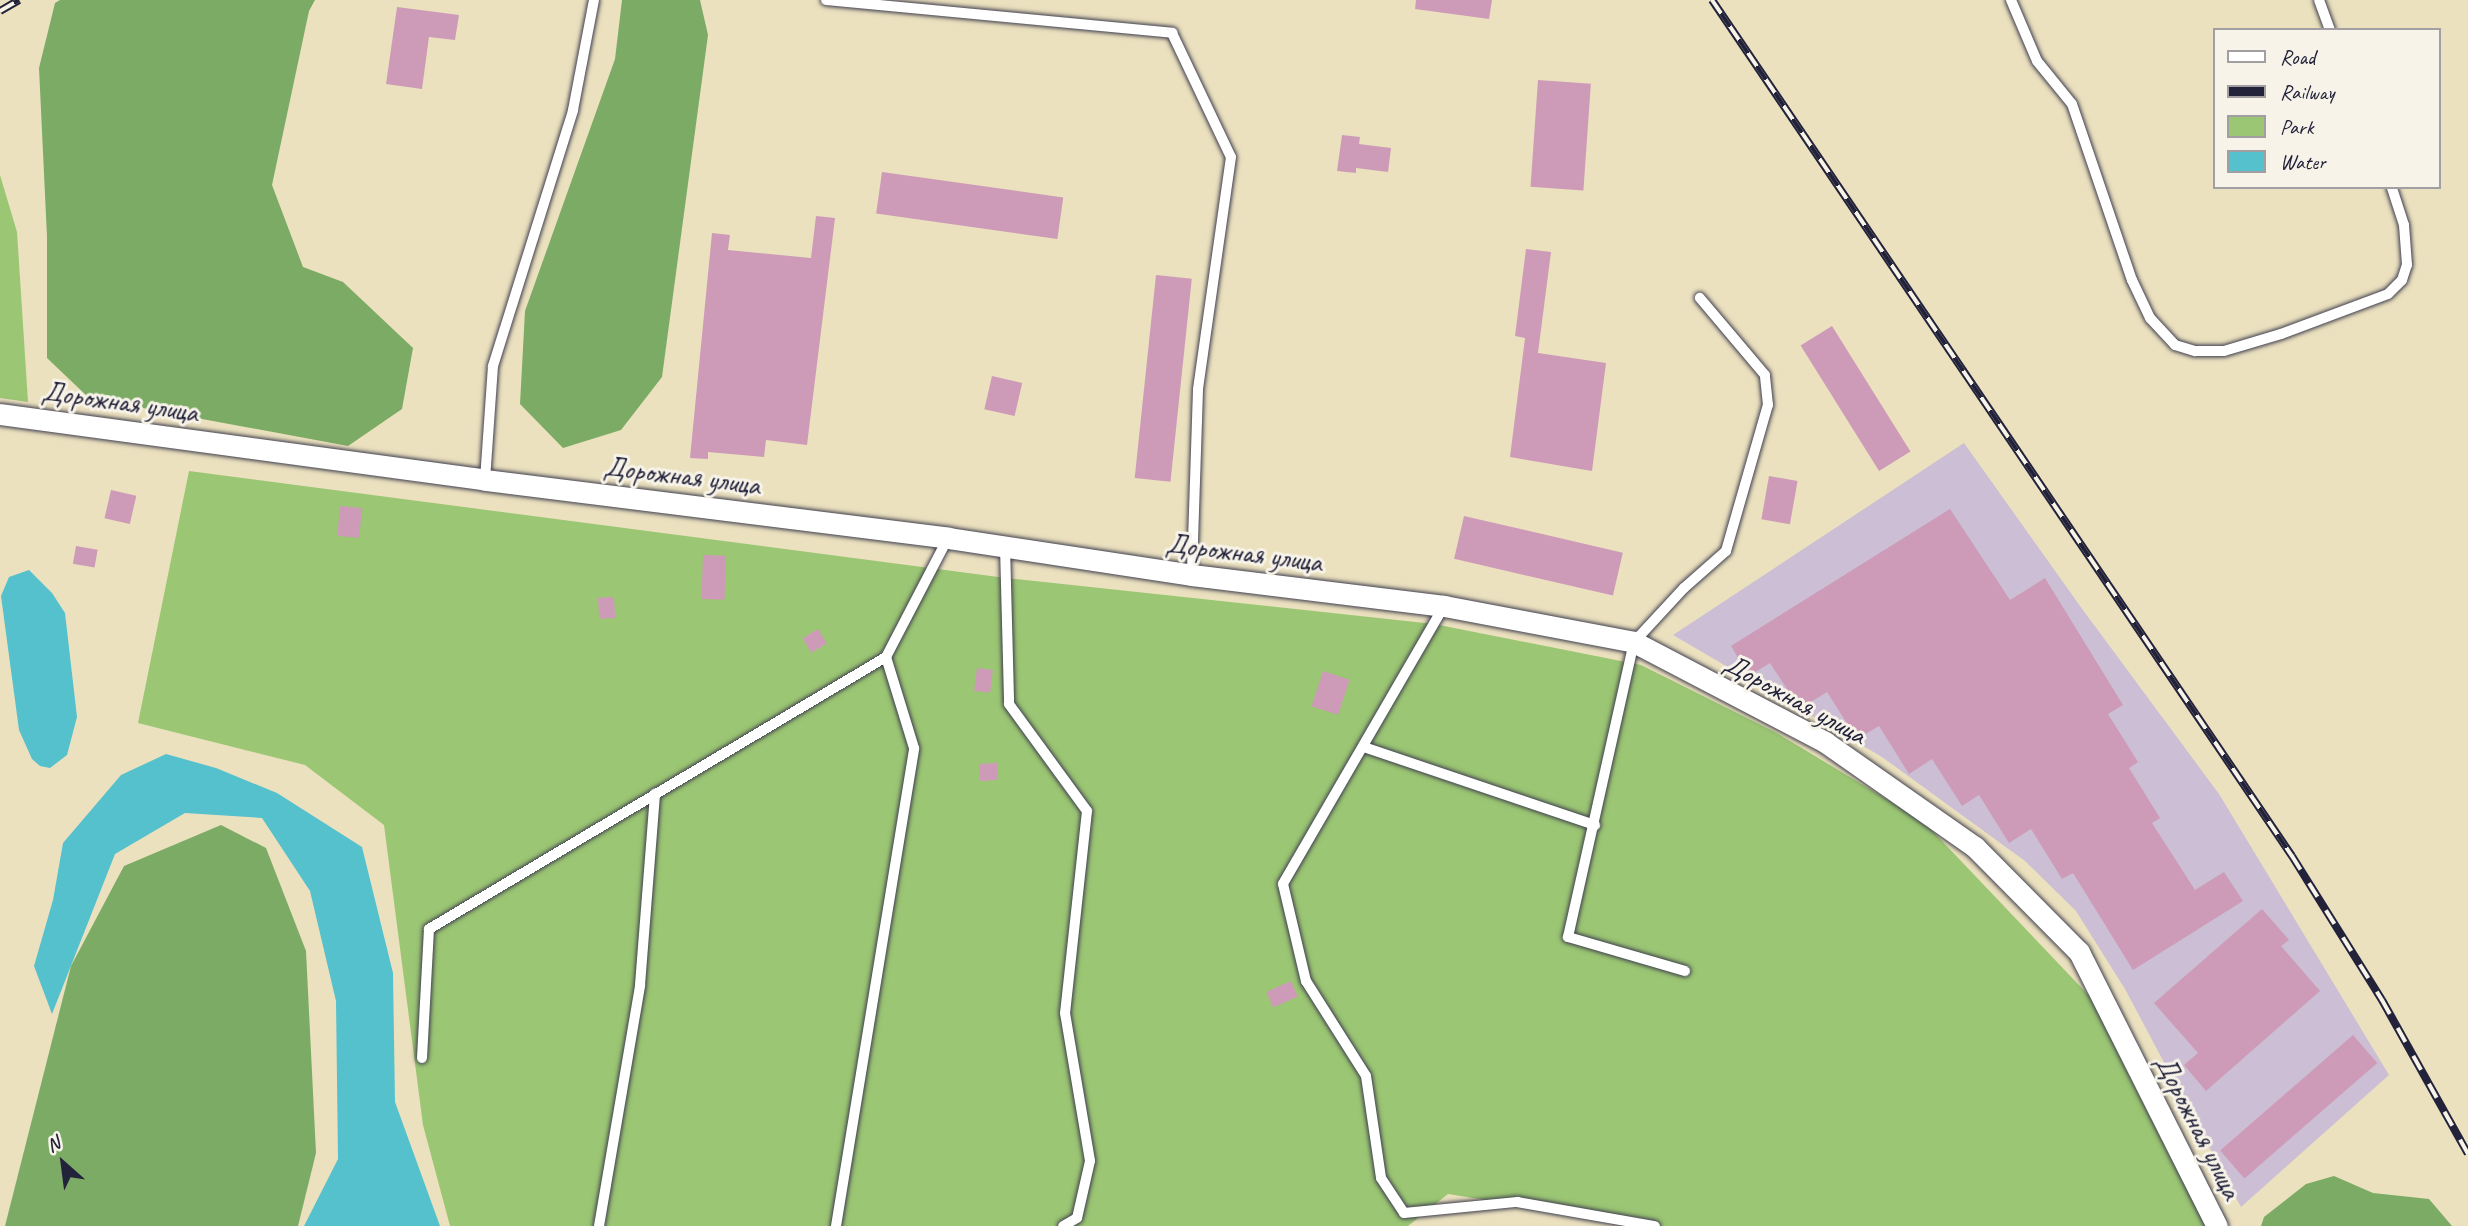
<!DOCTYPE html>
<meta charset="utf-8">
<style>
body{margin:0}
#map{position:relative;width:2468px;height:1226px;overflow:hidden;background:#ebe1bf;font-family:Caveat,sans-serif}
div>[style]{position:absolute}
.industrial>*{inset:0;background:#ccbed4}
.green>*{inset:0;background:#9bc673}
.forest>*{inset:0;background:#7cab65}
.water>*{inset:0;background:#54c1cd}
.building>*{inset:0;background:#cd9bb7;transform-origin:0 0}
.roads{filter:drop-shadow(0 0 2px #403f4f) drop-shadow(0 0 2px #403f4f)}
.lane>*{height:10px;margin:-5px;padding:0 5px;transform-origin:5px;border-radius:5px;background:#fff}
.street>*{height:21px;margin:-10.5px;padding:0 10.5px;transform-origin:10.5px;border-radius:10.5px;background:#fff}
.rail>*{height:8px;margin-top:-4px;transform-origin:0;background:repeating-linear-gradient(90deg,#f7f3e8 0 16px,#22223b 0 32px);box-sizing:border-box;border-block:2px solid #22223b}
span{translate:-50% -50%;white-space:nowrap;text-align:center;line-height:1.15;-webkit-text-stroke:6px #f7f3e8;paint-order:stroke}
.street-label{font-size:28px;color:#22223b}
.legend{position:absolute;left:2213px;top:28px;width:228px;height:161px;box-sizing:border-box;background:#f7f3e8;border:2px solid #a29fa3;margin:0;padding:9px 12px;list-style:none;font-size:21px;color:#22223b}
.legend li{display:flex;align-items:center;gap:14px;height:35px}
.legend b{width:35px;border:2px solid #a29fa3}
.north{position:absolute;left:28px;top:1128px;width:70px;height:70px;-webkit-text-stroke:5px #f7f3e8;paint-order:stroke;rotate:332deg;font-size:19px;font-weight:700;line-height:28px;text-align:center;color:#22223b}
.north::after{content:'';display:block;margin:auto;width:24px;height:32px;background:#22223b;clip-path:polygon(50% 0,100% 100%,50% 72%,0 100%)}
</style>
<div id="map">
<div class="industrial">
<i style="clip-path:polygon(1964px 443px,2080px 606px,2219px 794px,2389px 1075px,2241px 1207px,2125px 989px,2076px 911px,2025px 861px,1882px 757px,1673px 635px)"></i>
</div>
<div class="green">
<i style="clip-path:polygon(0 175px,17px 232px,28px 402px,0 398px)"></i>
<i style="clip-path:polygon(189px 471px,1006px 578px,1434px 624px,1641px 665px,1775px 732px,1923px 821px,2096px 1003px,2208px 1226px,1646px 1226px,1448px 1194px,1408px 1226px,450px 1226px,423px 1125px,384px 825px,305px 765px,138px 723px)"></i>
</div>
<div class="forest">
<i style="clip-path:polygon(60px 0,315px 0,309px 11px,272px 185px,303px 267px,343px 282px,413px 348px,402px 409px,348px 446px,89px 398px,47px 358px,47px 237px,39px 68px,55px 3px)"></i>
<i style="clip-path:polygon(622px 0,700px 0,708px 35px,662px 377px,621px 430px,563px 448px,520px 404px,525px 311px,615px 59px)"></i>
<i style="clip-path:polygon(221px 825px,266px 848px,306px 951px,316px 1153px,298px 1226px,5px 1226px,71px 966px,124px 866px)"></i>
<i style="clip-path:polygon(2334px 1176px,2373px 1193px,2429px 1199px,2452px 1226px,2261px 1226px,2264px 1217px,2306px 1184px)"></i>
</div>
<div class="water">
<i style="clip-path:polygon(29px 570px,52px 593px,65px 613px,77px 717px,67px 755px,50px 768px,40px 766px,32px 759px,19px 730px,1px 596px,9px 577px)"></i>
<i style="clip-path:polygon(166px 754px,216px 768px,277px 793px,362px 847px,393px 973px,395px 1102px,440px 1226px,304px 1226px,338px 1159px,336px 1001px,310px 891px,262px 818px,185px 813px,115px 854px,52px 1014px,34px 966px,53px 900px,63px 843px,121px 775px)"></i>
</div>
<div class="building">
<i style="clip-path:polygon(1416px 0,1492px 0,1489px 19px,1415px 9px)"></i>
<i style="clip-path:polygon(397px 7px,459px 15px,455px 40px,429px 37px,422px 89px,386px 84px)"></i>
<i style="left:1538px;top:80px;width:53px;height:107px;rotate:4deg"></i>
<i style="clip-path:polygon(1342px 135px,1360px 137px,1359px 144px,1391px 148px,1388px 172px,1356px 168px,1356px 173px,1337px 171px)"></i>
<i style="left:882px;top:172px;width:183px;height:42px;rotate:8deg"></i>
<i style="clip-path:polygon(816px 216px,835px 218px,807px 445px,766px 440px,764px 457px,708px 452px,708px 459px,690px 458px,712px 233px,730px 235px,728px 250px,811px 258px)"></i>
<i style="clip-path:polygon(1526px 249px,1551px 252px,1538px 353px,1606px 363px,1592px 471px,1510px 457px,1525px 338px,1515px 336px)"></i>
<i style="left:1156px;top:275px;width:36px;height:204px;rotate:6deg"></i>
<i style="left:1832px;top:326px;width:148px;height:37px;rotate:58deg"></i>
<i style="left:992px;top:376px;width:31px;height:34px;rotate:13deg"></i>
<i style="left:1769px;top:476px;width:29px;height:44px;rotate:10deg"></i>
<i style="left:111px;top:490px;width:26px;height:29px;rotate:13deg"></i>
<i style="left:340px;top:506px;width:22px;height:30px;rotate:5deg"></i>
<i style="clip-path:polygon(1950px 509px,2010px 600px,2045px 578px,2123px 705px,2108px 714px,2138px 762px,2129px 768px,2160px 818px,2152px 823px,2195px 890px,2224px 872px,2243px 901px,2133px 970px,2073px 873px,2062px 879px,2031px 829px,2009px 843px,1979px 795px,1962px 806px,1932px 759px,1909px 774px,1879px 726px,1857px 739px,1827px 692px,1800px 709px,1770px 663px,1749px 676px,1731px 646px)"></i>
<i style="left:1464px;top:516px;width:163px;height:44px;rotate:13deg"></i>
<i style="left:76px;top:546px;width:22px;height:18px;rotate:10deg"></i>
<i style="left:703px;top:555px;width:23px;height:44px;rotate:2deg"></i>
<i style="left:614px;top:597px;width:21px;height:16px;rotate:87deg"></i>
<i style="left:818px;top:629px;width:17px;height:18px;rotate:59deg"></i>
<i style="left:977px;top:668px;width:16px;height:23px;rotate:7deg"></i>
<i style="left:1323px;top:671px;width:28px;height:37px;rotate:18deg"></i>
<i style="left:997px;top:763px;width:17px;height:18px;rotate:87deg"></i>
<i style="clip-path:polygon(2262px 909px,2289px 940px,2281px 946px,2320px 991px,2206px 1091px,2184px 1065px,2198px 1053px,2154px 1003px)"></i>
<i style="left:1291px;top:981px;width:17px;height:27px;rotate:66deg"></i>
<i style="left:2353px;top:1035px;width:37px;height:176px;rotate:49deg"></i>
</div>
<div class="roads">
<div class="lane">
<i style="left:826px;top:0;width:348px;rotate:5.4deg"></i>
<i style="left:1172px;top:33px;width:137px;rotate:64.6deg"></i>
<i style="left:1231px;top:157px;width:235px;rotate:98.1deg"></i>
<i style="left:1198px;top:390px;width:185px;rotate:91.9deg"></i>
<i style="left:2011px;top:0;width:66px;rotate:66.9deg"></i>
<i style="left:2037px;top:61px;width:55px;rotate:50.9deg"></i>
<i style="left:2072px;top:104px;width:186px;rotate:71.2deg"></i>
<i style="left:2132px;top:280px;width:42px;rotate:64.7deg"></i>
<i style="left:2150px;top:318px;width:37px;rotate:47deg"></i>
<i style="left:2175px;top:345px;width:21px;rotate:17deg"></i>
<i style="left:2195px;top:351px;width:29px"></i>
<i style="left:2224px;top:351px;width:59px;rotate:-16.6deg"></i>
<i style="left:2281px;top:334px;width:114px;rotate:-20.5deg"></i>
<i style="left:2388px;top:294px;width:20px;rotate:-45deg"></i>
<i style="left:2402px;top:280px;width:16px;rotate:-72deg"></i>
<i style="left:2407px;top:265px;width:40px;rotate:-94.3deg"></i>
<i style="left:2404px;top:225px;width:40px;rotate:-108deg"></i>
<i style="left:2319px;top:0;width:32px;rotate:70deg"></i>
<i style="left:485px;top:480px;width:114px;rotate:-86deg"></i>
<i style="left:493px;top:366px;width:268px;rotate:-72.6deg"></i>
<i style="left:573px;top:110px;width:112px;rotate:-79.2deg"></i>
<i style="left:1005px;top:546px;width:158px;rotate:88.5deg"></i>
<i style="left:1009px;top:704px;width:132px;rotate:53.9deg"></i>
<i style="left:1087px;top:811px;width:203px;rotate:96.2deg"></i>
<i style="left:1065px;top:1013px;width:150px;rotate:80.4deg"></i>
<i style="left:1090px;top:1161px;width:58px;rotate:102.8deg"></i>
<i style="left:1077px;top:1218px;width:16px;rotate:150deg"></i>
<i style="left:1444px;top:606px;width:321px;rotate:120.1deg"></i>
<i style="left:1283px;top:884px;width:100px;rotate:76.7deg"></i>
<i style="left:1306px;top:981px;width:112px;rotate:57.7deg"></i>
<i style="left:1366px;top:1076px;width:103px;rotate:81.6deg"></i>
<i style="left:1381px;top:1178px;width:42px;rotate:56.7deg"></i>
<i style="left:1404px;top:1213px;width:114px;rotate:-5.6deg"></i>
<i style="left:1517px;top:1202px;width:140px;rotate:9.9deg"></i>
<i style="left:1364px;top:747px;width:244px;rotate:18.7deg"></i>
<i style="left:1685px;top:971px;width:122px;rotate:-163.8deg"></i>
<i style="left:1568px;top:937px;width:302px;rotate:-77.4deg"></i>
<i style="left:1634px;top:642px;width:74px;rotate:-47.2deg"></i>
<i style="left:1684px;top:588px;width:56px;rotate:-41.4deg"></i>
<i style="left:1726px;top:551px;width:152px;rotate:-74deg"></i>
<i style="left:1768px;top:405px;width:30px;rotate:-96deg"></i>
<i style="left:1765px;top:375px;width:101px;rotate:-130.2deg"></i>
<i style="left:422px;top:1058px;width:129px;rotate:-86.9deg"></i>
<i style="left:429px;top:929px;width:532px;rotate:-30.76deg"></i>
<i style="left:599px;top:1226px;width:244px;rotate:-80.3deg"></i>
<i style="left:640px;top:985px;width:192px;rotate:-85.5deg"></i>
<i style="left:836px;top:1226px;width:484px;rotate:-80.7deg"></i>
<i style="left:914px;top:748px;width:95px;rotate:-107.1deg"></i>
<i style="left:886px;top:657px;width:134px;rotate:-62.5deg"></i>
</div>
<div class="street">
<i style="left:0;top:414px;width:489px;rotate:7.7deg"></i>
<i style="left:485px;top:480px;width:467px;rotate:7.1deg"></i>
<i style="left:948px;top:538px;width:247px;rotate:8.6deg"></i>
<i style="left:1192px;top:575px;width:254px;rotate:7deg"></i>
<i style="left:1444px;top:606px;width:193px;rotate:10.7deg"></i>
<i style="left:1634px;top:642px;width:216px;rotate:27.6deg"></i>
<i style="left:1825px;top:742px;width:183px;rotate:35deg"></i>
<i style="left:1975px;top:847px;width:148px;rotate:45.3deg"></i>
<i style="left:2079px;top:952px;width:307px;rotate:63.3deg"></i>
</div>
</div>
<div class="rail">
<i style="left:1712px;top:0;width:1034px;rotate:55.88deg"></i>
<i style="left:2292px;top:856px;width:170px;rotate:58deg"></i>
<i style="left:2382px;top:1000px;width:176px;rotate:60.8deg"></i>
<i style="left:0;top:11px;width:22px;rotate:-30deg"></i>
</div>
<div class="street-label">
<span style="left:120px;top:402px;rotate:8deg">Дорожная улица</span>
<span style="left:682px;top:476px;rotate:7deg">Дорожная улица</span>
<span style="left:1244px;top:553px;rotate:7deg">Дорожная улица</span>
<span style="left:1795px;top:699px;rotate:29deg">Дорожная улица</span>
<span style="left:2198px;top:1127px;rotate:63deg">Дорожная улица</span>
</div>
<ul class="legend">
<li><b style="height:9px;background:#fff"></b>Road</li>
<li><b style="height:9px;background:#22223b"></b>Railway</li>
<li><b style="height:19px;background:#9bc673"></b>Park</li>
<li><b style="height:19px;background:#54c1cd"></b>Water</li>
</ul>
<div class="north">N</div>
</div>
